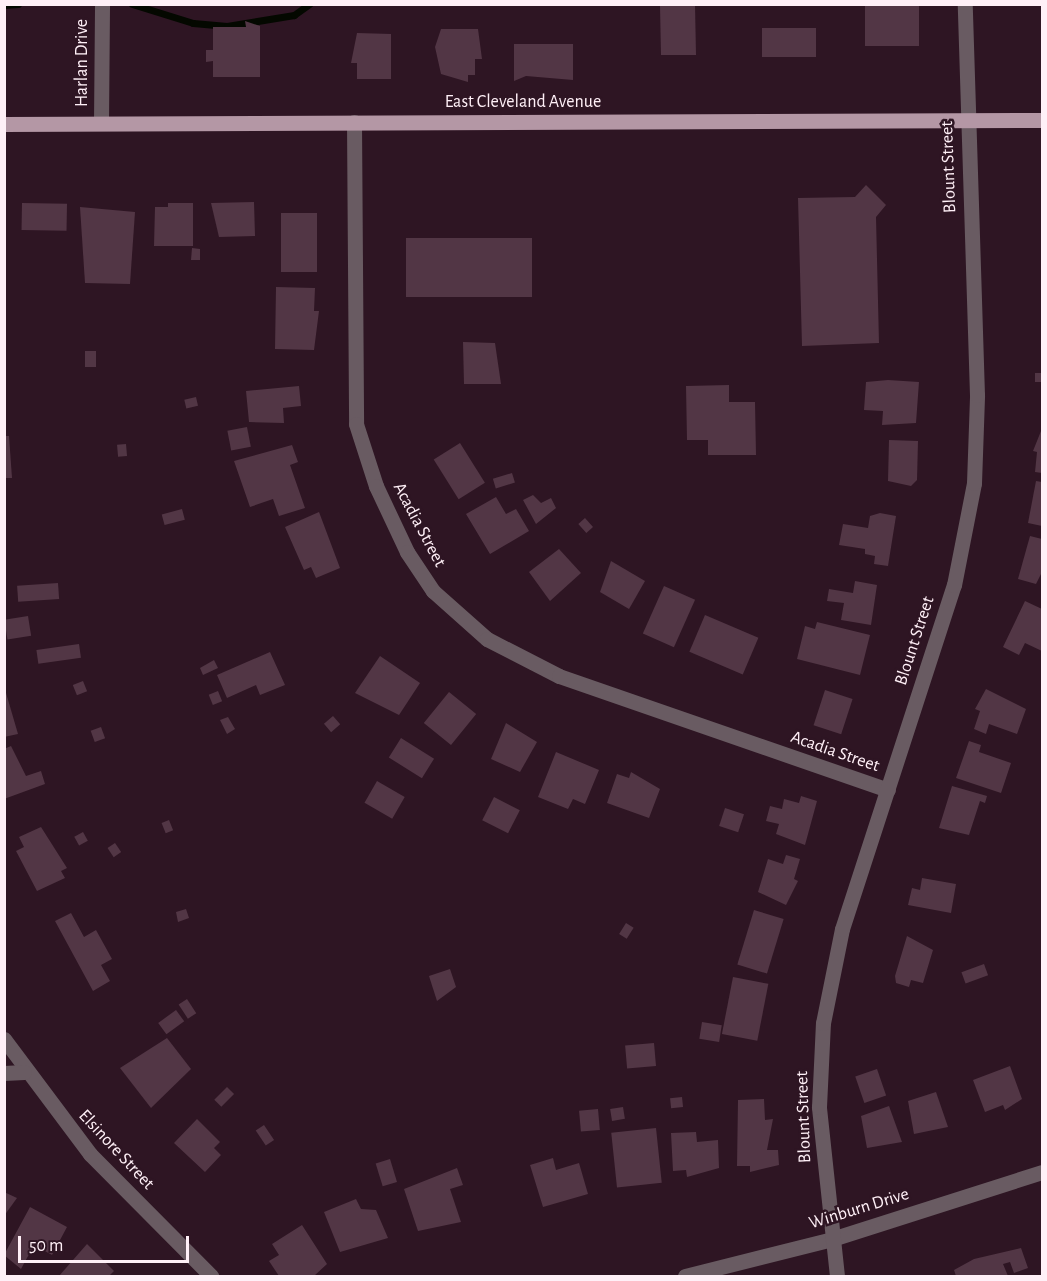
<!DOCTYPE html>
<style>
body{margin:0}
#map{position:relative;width:1047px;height:1281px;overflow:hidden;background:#2e1523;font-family:"Alegreya Sans",sans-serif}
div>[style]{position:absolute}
.stream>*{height:7px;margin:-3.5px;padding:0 3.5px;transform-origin:3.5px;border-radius:3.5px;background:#040800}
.building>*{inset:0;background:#523645;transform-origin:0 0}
.minor>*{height:15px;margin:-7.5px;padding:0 7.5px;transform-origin:7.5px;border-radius:7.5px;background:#695b62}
.major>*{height:15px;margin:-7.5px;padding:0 7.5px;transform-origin:7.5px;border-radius:7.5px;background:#b497a5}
span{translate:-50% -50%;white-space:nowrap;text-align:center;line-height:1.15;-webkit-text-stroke:5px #2e1523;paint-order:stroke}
.street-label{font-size:18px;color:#fff0f7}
.frame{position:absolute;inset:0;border:6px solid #fff0f7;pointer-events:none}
.scale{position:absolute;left:18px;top:1236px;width:171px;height:27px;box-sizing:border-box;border:3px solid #fff0f7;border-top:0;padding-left:8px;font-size:18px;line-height:21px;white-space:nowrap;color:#fff0f7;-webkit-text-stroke:4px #2e1523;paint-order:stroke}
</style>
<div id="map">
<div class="stream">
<i style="left:132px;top:4px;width:64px;rotate:17.3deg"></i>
<i style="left:193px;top:23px;width:34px;rotate:5deg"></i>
<i style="left:227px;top:26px;width:68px;rotate:-9.3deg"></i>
<i style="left:294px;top:15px;width:19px;rotate:-36deg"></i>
<i style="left:4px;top:5px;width:14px;rotate:-4deg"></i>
</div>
<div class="building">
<i style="clip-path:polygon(670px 4px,695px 5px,696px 55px,661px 55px,660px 6px)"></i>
<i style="left:865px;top:4px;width:54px;height:42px"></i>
<i style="clip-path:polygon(245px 21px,260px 26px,260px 77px,213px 77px,213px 61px,206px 62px,206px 50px,213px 50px,213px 27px,246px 27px)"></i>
<i style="left:762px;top:28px;width:54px;height:29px"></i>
<i style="clip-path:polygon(441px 29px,478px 29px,482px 59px,475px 59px,475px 75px,468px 75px,468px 82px,441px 74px,435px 47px)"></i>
<i style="clip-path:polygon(357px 33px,391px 34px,391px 79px,357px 79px,357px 63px,351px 63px)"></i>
<i style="clip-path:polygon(514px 44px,573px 44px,573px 80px,526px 76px,514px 81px)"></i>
<i style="clip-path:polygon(866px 185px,886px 205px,876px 217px,879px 343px,802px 346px,798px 198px,855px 197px)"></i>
<i style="clip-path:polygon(254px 202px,255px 236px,219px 237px,211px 203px)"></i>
<i style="left:22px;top:203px;width:45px;height:27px;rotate:1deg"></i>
<i style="clip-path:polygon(168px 203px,193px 203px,193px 246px,154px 246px,155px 207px,168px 207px)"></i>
<i style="clip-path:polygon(80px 207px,135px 212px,130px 284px,85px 283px)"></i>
<i style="left:281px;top:213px;width:36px;height:59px"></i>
<i style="left:406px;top:238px;width:126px;height:59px"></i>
<i style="clip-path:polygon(192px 248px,200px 249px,200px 260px,191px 260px)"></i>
<i style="clip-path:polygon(276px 287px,315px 288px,314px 311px,319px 311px,314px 350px,275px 349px)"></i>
<i style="clip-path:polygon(463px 342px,495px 343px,501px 384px,464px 384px)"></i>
<i style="left:85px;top:351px;width:11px;height:16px"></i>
<i style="left:1035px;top:373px;width:7px;height:9px"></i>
<i style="clip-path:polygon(888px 380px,919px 382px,916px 423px,882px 425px,883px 411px,864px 410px,866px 382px)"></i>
<i style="clip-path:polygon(729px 385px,729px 402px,755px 402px,756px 455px,708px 455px,708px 440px,687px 440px,686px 386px)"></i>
<i style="clip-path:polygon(299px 386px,301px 406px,283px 408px,284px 423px,249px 422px,246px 391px)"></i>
<i style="left:196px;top:397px;width:9px;height:12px;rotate:77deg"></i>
<i style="left:247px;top:427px;width:20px;height:20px;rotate:79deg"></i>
<i style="clip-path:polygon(1041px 431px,1042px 431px,1042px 473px,1035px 472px,1037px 452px,1033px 451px)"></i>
<i style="clip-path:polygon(4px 436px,9px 436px,12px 478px,4px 478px)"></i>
<i style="clip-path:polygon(889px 440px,918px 441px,917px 480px,911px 486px,888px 481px)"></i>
<i style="left:460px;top:443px;width:47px;height:31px;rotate:58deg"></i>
<i style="left:126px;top:444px;width:12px;height:9px;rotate:85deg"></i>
<i style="clip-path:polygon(292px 445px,298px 462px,290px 465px,305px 508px,279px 516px,273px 499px,250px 507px,234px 461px)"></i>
<i style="left:512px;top:473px;width:10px;height:20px;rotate:73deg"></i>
<i style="clip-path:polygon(1036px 481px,1042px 482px,1042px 526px,1028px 523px)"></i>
<i style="clip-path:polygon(533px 495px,541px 503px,551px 498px,556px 508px,536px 524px,523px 500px)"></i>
<i style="clip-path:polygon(496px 497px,506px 514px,516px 509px,529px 531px,490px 554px,466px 514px)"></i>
<i style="left:182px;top:509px;width:11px;height:21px;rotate:75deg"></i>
<i style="clip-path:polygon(319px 512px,340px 568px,316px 578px,311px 567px,304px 570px,285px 527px)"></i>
<i style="clip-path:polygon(880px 513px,896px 516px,888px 566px,874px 564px,875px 556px,865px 554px,865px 549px,839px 545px,843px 524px,868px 528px,870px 516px)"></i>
<i style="left:585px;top:518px;width:12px;height:9px;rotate:48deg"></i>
<i style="clip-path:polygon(1030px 536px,1042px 539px,1042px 572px,1036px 584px,1018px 579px)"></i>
<i style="clip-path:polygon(559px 549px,581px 573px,550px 601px,529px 572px)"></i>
<i style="clip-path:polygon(611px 561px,645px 581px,629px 609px,600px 592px)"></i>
<i style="clip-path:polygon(855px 581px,877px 585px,871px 625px,841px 620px,844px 603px,827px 601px,829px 589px,853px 593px)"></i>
<i style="left:58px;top:583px;width:16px;height:41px;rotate:86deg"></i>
<i style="left:664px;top:586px;width:34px;height:52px;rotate:24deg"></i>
<i style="clip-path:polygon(1025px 601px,1042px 609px,1042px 651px,1025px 643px,1019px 655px,1003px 647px)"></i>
<i style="left:705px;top:615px;width:58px;height:40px;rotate:23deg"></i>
<i style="left:28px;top:616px;width:20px;height:24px;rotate:81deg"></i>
<i style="clip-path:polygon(817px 622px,870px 635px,860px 675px,797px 659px,805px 626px,815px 629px)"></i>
<i style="left:79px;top:644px;width:14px;height:43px;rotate:82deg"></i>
<i style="clip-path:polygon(270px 652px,285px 685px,260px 695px,256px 685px,227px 698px,217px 675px)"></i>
<i style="clip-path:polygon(380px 656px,420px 683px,399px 715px,355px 693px)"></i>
<i style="clip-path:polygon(214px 660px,218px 668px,203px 675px,200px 668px)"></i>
<i style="left:83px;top:681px;width:11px;height:11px;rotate:68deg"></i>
<i style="clip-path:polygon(4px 686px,18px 734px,4px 737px)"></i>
<i style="clip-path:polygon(986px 689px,1026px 709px,1017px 734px,989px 724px,986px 734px,974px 729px,980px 711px,975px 709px)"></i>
<i style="left:825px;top:690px;width:29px;height:37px;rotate:18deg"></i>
<i style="left:218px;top:691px;width:11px;height:10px;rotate:68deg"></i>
<i style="left:449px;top:692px;width:35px;height:40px;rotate:39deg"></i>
<i style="left:333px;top:716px;width:11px;height:12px;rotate:49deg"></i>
<i style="clip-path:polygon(228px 717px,235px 729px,227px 734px,220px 720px)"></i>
<i style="clip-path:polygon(506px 723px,537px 742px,520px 772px,491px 759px)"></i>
<i style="left:101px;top:727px;width:12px;height:11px;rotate:70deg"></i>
<i style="left:401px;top:738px;width:39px;height:23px;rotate:32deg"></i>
<i style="clip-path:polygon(969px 741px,981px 745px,979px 752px,1011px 763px,1001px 793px,956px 778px)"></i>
<i style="clip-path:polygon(11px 746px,26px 776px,41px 771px,45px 784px,4px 799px,4px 749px)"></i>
<i style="clip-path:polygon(556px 752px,599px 770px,585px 804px,573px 799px,568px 809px,538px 797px)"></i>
<i style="clip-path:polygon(631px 772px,660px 789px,649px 818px,607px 803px,617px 774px,629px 778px)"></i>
<i style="left:377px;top:781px;width:32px;height:25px;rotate:30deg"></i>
<i style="clip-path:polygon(952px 786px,987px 796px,985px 803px,980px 801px,969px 835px,939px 828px)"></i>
<i style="clip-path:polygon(801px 796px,817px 801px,805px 845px,776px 834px,779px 824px,766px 821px,770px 806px,782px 809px,784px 799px,799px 803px)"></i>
<i style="left:494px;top:797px;width:29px;height:26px;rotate:27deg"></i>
<i style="left:725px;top:808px;width:20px;height:19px;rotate:18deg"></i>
<i style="left:169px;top:820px;width:11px;height:8px;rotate:68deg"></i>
<i style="clip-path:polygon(41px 827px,67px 868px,61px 871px,65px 878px,37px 891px,16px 851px,24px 847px,19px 837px)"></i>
<i style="left:83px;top:832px;width:10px;height:10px;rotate:61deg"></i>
<i style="left:115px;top:843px;width:11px;height:9px;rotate:56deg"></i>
<i style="clip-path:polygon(786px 855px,800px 859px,794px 879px,798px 881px,786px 905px,758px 892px,768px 859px,783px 864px)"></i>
<i style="clip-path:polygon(922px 878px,956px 884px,951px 913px,908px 905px,912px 888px,920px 890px)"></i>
<i style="clip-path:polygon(186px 909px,189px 918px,178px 922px,176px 912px)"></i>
<i style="left:754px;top:910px;width:31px;height:57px;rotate:17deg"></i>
<i style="clip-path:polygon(71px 913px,84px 937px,96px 930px,112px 959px,101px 965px,110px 981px,93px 991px,55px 921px)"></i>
<i style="left:626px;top:923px;width:9px;height:13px;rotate:32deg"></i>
<i style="clip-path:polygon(907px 936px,933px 950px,923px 983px,911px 980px,909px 987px,896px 983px,895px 976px)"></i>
<i style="left:984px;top:964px;width:12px;height:24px;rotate:70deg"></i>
<i style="clip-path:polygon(450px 969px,456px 987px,437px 1001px,429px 976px)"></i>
<i style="left:733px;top:977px;width:36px;height:58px;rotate:11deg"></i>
<i style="left:187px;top:999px;width:17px;height:10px;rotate:57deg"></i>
<i style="left:176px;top:1010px;width:14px;height:22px;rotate:54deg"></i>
<i style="left:702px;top:1022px;width:20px;height:17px;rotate:9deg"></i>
<i style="clip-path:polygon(167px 1038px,191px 1069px,151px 1108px,120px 1068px)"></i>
<i style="left:654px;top:1043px;width:23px;height:29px;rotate:85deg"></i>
<i style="clip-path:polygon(1010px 1066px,1022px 1099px,1005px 1110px,1003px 1105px,985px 1112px,973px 1080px)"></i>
<i style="left:877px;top:1069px;width:28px;height:23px;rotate:71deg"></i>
<i style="left:227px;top:1087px;width:10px;height:18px;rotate:45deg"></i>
<i style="clip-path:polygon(936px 1092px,948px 1127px,914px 1134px,908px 1101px)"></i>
<i style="left:682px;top:1097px;width:10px;height:12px;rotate:84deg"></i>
<i style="clip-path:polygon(764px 1099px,765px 1120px,773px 1119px,767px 1150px,778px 1150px,779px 1165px,750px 1172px,750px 1166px,737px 1166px,738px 1100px)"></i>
<i style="clip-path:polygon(889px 1106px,902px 1142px,867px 1148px,861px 1116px)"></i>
<i style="left:623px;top:1107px;width:12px;height:13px;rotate:81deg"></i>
<i style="left:598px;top:1109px;width:21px;height:19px;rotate:85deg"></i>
<i style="clip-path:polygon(197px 1119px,220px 1142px,214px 1148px,221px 1155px,205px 1172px,174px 1143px)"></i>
<i style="left:264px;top:1125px;width:18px;height:10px;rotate:56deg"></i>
<i style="left:656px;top:1128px;width:55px;height:45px;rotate:84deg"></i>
<i style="clip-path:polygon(696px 1132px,697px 1142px,718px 1140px,719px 1168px,687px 1177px,686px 1170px,673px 1171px,671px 1133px)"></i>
<i style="clip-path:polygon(553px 1158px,556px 1170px,579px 1163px,588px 1194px,543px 1207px,530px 1165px)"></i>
<i style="left:390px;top:1159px;width:24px;height:15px;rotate:73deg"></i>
<i style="clip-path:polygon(457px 1168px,463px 1185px,450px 1189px,461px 1222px,418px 1231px,404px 1189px)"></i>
<i style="clip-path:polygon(4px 1192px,17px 1198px,4px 1216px)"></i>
<i style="clip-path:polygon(356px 1199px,361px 1209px,376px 1210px,388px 1238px,340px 1252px,324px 1212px)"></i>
<i style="clip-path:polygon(30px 1207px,67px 1227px,52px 1255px,34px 1245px,21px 1269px,4px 1255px)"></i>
<i style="clip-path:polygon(302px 1225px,327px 1264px,314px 1276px,279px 1276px,269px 1261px,279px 1255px,272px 1244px)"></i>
<i style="clip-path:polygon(87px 1244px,114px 1271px,109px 1276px,59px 1276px)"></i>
<i style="clip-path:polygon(1021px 1248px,1028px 1268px,1014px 1273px,1010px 1262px,1003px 1264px,1008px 1276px,956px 1276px,954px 1270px,974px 1259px)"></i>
</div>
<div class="minor">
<i style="left:354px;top:122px;width:302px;rotate:89.6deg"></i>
<i style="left:356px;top:424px;width:65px;rotate:72.1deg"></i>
<i style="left:376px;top:486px;width:73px;rotate:64.8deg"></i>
<i style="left:407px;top:552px;width:47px;rotate:56.3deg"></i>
<i style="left:433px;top:591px;width:72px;rotate:41.6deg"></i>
<i style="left:487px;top:639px;width:81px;rotate:27.2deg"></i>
<i style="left:559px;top:676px;width:348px;rotate:19.1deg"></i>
<i style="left:101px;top:123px;width:119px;rotate:-89.5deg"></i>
<i style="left:4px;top:1039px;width:144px;rotate:53.2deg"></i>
<i style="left:90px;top:1154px;width:172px;rotate:45.2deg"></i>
<i style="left:4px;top:1073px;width:20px;rotate:-3deg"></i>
<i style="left:685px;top:1276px;width:152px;rotate:-14.1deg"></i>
<i style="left:832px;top:1239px;width:220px;rotate:-17.7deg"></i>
<i style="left:837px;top:1276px;width:170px;rotate:-96.1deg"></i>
<i style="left:819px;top:1107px;width:84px;rotate:-87.3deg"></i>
<i style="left:823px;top:1023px;width:96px;rotate:-78.6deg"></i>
<i style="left:842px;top:929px;width:362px;rotate:-72deg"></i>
<i style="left:954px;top:585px;width:104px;rotate:-78.9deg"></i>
<i style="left:974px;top:483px;width:88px;rotate:-88deg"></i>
<i style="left:977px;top:395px;width:391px;rotate:-91.8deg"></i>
</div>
<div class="major">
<i style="left:4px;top:124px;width:1038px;rotate:-0.22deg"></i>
</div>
<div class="street-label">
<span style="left:82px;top:63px;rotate:-90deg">Harlan Drive</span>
<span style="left:523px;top:102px">East Cleveland Avenue</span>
<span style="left:949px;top:167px;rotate:-92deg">Blount Street</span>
<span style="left:419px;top:525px;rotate:62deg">Acadia Street</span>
<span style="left:915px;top:641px;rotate:-72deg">Blount Street</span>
<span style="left:835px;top:752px;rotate:19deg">Acadia Street</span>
<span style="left:804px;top:1117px;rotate:-92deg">Blount Street</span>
<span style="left:116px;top:1150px;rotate:47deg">Elsinore Street</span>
<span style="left:859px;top:1209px;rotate:-17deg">Winburn Drive</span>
</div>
<div class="frame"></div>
<div class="scale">50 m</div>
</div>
